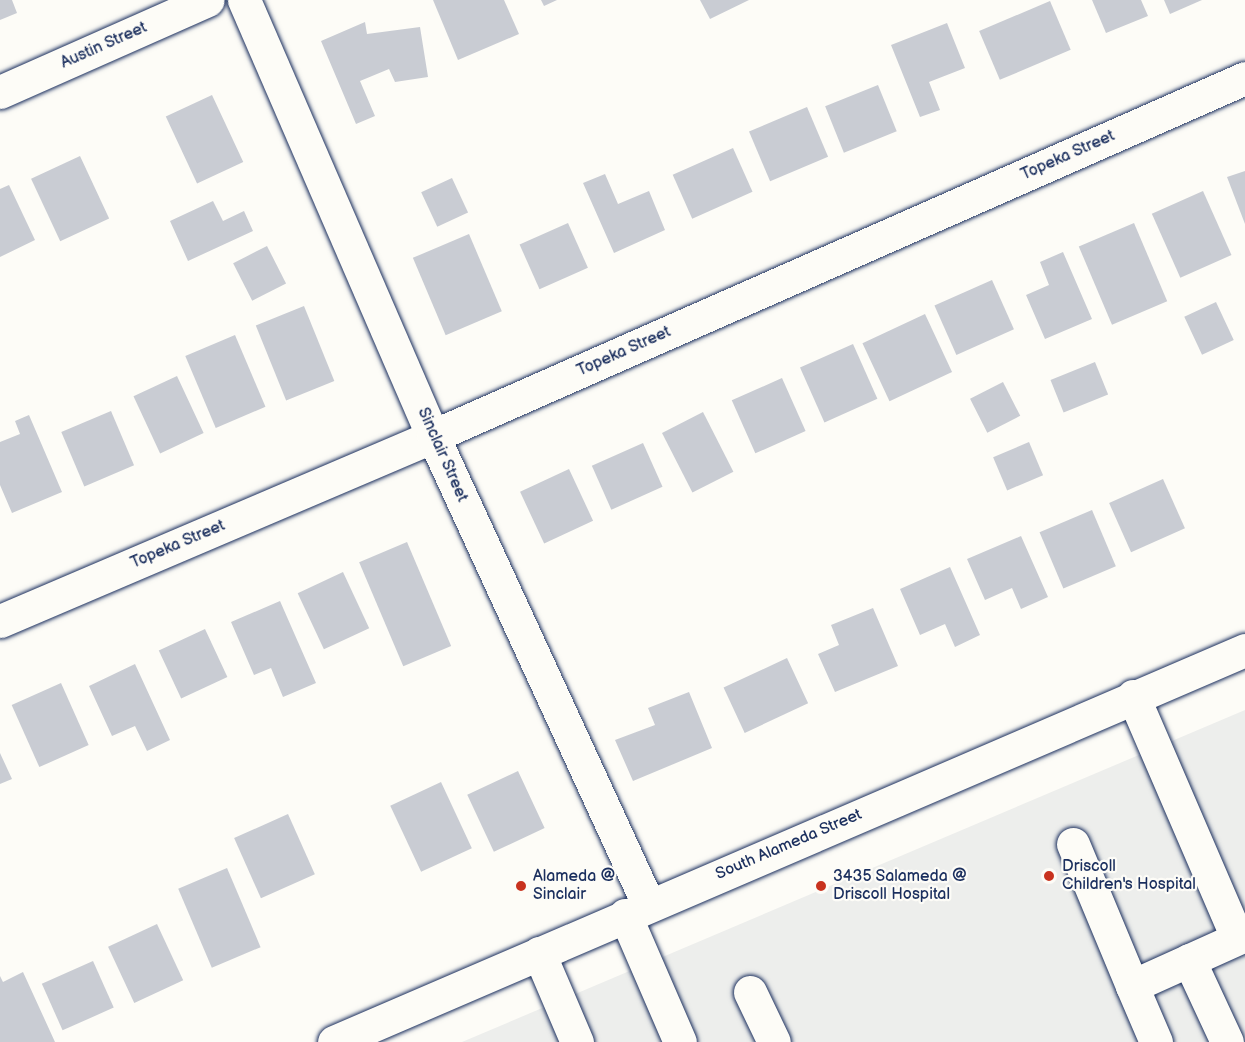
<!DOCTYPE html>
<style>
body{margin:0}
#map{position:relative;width:1245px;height:1042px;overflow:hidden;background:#fdfcf7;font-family:"Balsamiq Sans",sans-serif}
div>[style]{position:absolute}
.built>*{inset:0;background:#edeeec}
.building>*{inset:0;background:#c9ccd3;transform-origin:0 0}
.roads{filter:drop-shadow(0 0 2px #1b2f5e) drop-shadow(0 0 2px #1b2f5e)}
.minor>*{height:33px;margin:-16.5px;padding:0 16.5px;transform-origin:16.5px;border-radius:16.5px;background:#fdfcf7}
.major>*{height:33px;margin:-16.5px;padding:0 16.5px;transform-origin:16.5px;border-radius:16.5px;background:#fdfcf7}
.dots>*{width:16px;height:16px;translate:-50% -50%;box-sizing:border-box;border:3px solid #fdfcf7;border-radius:50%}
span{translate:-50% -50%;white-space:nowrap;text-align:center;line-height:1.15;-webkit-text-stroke:4.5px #fdfcf7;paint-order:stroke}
.street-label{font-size:16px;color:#1b2f5e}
.poi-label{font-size:16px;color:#1b2f5e}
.left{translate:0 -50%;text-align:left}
</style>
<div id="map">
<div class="built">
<i style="clip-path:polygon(1245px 710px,1245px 1042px,462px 1042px)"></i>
</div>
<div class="building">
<i style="clip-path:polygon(0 0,12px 0,17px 13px,0 20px)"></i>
<i style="clip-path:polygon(433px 0,504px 0,519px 34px,458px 60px)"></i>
<i style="clip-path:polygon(541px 0,557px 0,544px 6px)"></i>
<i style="clip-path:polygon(700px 0,749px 0,710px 19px)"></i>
<i style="clip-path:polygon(1092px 0,1141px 0,1148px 16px,1106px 33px)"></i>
<i style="clip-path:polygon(1164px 0,1202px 0,1170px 14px)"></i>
<i style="left:1050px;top:1px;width:53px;height:77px;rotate:67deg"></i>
<i style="clip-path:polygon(365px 22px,367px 34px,420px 27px,428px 77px,395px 82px,389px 69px,360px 81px,375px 116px,356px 124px,321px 41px)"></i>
<i style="clip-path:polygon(947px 23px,965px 68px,929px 82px,940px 110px,920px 117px,891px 45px)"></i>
<i style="left:878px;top:85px;width:50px;height:57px;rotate:68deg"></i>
<i style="left:212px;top:95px;width:74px;height:51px;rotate:65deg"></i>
<i style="left:807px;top:107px;width:54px;height:63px;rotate:67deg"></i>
<i style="left:733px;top:148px;width:48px;height:66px;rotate:66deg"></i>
<i style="left:80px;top:156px;width:69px;height:54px;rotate:65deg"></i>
<i style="clip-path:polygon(1245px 171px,1245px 224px,1227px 177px)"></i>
<i style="clip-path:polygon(605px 174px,618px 204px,649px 191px,665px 230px,614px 253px,583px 183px)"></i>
<i style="left:452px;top:178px;width:38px;height:34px;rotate:65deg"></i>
<i style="clip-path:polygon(9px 185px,35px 240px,0 257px,0 189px)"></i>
<i style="left:1203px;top:191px;width:70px;height:56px;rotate:66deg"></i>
<i style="clip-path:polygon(213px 201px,223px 221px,244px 211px,253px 231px,188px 261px,170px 221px)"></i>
<i style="left:568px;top:223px;width:49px;height:53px;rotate:66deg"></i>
<i style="left:1134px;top:223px;width:85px;height:60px;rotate:67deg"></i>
<i style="left:469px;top:234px;width:84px;height:61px;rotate:67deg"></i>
<i style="left:267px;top:246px;width:42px;height:38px;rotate:63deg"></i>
<i style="clip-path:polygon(1063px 252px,1092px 319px,1045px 339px,1026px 295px,1049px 285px,1040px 262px)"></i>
<i style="left:992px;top:280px;width:54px;height:63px;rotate:66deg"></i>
<i style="left:1216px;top:302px;width:42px;height:35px;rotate:65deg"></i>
<i style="left:304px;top:306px;width:81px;height:52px;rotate:68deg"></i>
<i style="left:925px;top:314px;width:64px;height:69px;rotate:65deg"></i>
<i style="left:235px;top:335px;width:78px;height:54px;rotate:67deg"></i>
<i style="left:853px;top:344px;width:60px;height:58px;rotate:66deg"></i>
<i style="left:1095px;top:362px;width:35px;height:48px;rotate:68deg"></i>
<i style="left:177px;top:376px;width:63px;height:48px;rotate:65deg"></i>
<i style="left:782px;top:378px;width:58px;height:55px;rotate:66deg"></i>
<i style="left:1003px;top:382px;width:38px;height:37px;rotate:63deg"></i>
<i style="left:111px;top:411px;width:59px;height:54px;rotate:67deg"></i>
<i style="left:703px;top:412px;width:67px;height:46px;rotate:63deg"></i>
<i style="clip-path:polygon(29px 415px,62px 492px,12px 513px,0 485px,0 442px,20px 434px,15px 421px)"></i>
<i style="left:1029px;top:442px;width:36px;height:39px;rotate:67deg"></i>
<i style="left:643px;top:443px;width:48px;height:56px;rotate:66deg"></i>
<i style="left:569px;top:469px;width:57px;height:54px;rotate:65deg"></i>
<i style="left:1163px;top:479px;width:54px;height:59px;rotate:66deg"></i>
<i style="left:1092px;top:510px;width:61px;height:57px;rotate:67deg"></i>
<i style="clip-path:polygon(1021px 536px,1048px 597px,1021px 609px,1012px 588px,985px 600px,967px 559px)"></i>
<i style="left:407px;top:542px;width:113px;height:52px;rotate:67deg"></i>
<i style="clip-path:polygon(950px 567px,980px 635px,955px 647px,945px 624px,920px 635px,900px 589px)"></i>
<i style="left:343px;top:572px;width:62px;height:50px;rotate:65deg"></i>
<i style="clip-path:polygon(280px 601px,316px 683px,283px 697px,271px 668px,254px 675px,231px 622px)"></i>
<i style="clip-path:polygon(873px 608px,898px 666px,835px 692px,818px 654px,839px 645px,831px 625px)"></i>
<i style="left:205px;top:629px;width:53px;height:51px;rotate:65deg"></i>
<i style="left:787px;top:658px;width:50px;height:70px;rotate:65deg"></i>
<i style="clip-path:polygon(135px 664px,170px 740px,147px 751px,135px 726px,112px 736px,89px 686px)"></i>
<i style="left:61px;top:683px;width:68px;height:54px;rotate:66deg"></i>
<i style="clip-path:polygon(689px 692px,712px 748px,633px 781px,615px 740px,655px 725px,648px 708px)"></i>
<i style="clip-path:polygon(0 753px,12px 779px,0 784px)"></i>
<i style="left:518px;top:771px;width:63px;height:56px;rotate:65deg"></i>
<i style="left:441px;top:782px;width:73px;height:56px;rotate:65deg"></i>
<i style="left:288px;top:814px;width:66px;height:59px;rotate:66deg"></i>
<i style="left:227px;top:868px;width:86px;height:53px;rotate:67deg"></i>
<i style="left:157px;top:924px;width:62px;height:54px;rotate:65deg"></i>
<i style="left:93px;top:961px;width:51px;height:56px;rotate:66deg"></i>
<i style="clip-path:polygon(23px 972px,55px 1042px,0 1042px,0 976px,3px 982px)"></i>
</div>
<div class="roads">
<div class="minor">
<i style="left:244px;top:0;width:475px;rotate:66.6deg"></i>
<i style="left:433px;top:436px;width:517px;rotate:65.32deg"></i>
<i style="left:0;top:92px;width:227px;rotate:-23.9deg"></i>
<i style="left:0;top:621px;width:471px;rotate:-23.1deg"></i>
<i style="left:433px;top:436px;width:887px;rotate:-23.79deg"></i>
<i style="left:1133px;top:696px;width:263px;rotate:66.7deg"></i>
<i style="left:1073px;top:844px;width:154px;rotate:67.4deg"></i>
<i style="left:1132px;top:986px;width:124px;rotate:-24.3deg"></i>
<i style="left:625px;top:915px;width:138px;rotate:66.6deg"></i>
<i style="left:539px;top:953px;width:97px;rotate:66.9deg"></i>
<i style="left:1189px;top:960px;width:90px;rotate:65.1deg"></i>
<i style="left:1132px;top:986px;width:61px;rotate:66.8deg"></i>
<i style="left:750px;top:992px;width:55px;rotate:64.4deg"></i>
</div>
<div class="major">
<i style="left:334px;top:1042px;width:992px;rotate:-23.28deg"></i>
</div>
</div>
<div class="dots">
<i style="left:1049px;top:876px;background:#c8321e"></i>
<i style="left:521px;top:886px;background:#c8321e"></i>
<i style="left:821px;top:886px;background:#c8321e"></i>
</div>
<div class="street-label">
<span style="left:104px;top:46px;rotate:-24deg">Austin Street</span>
<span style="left:1068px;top:156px;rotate:-24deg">Topeka Street</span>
<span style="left:624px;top:352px;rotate:-24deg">Topeka Street</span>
<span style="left:442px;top:455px;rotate:66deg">Sinclair Street</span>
<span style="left:178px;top:545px;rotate:-23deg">Topeka Street</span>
<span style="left:789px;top:845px;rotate:-23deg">South Alameda Street</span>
</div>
<div class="poi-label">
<span class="left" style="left:1062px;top:876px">Driscoll<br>Children's Hospital</span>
<span class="left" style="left:533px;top:886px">Alameda @<br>Sinclair</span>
<span class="left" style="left:833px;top:886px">3435 Salameda @<br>Driscoll Hospital</span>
</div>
</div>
